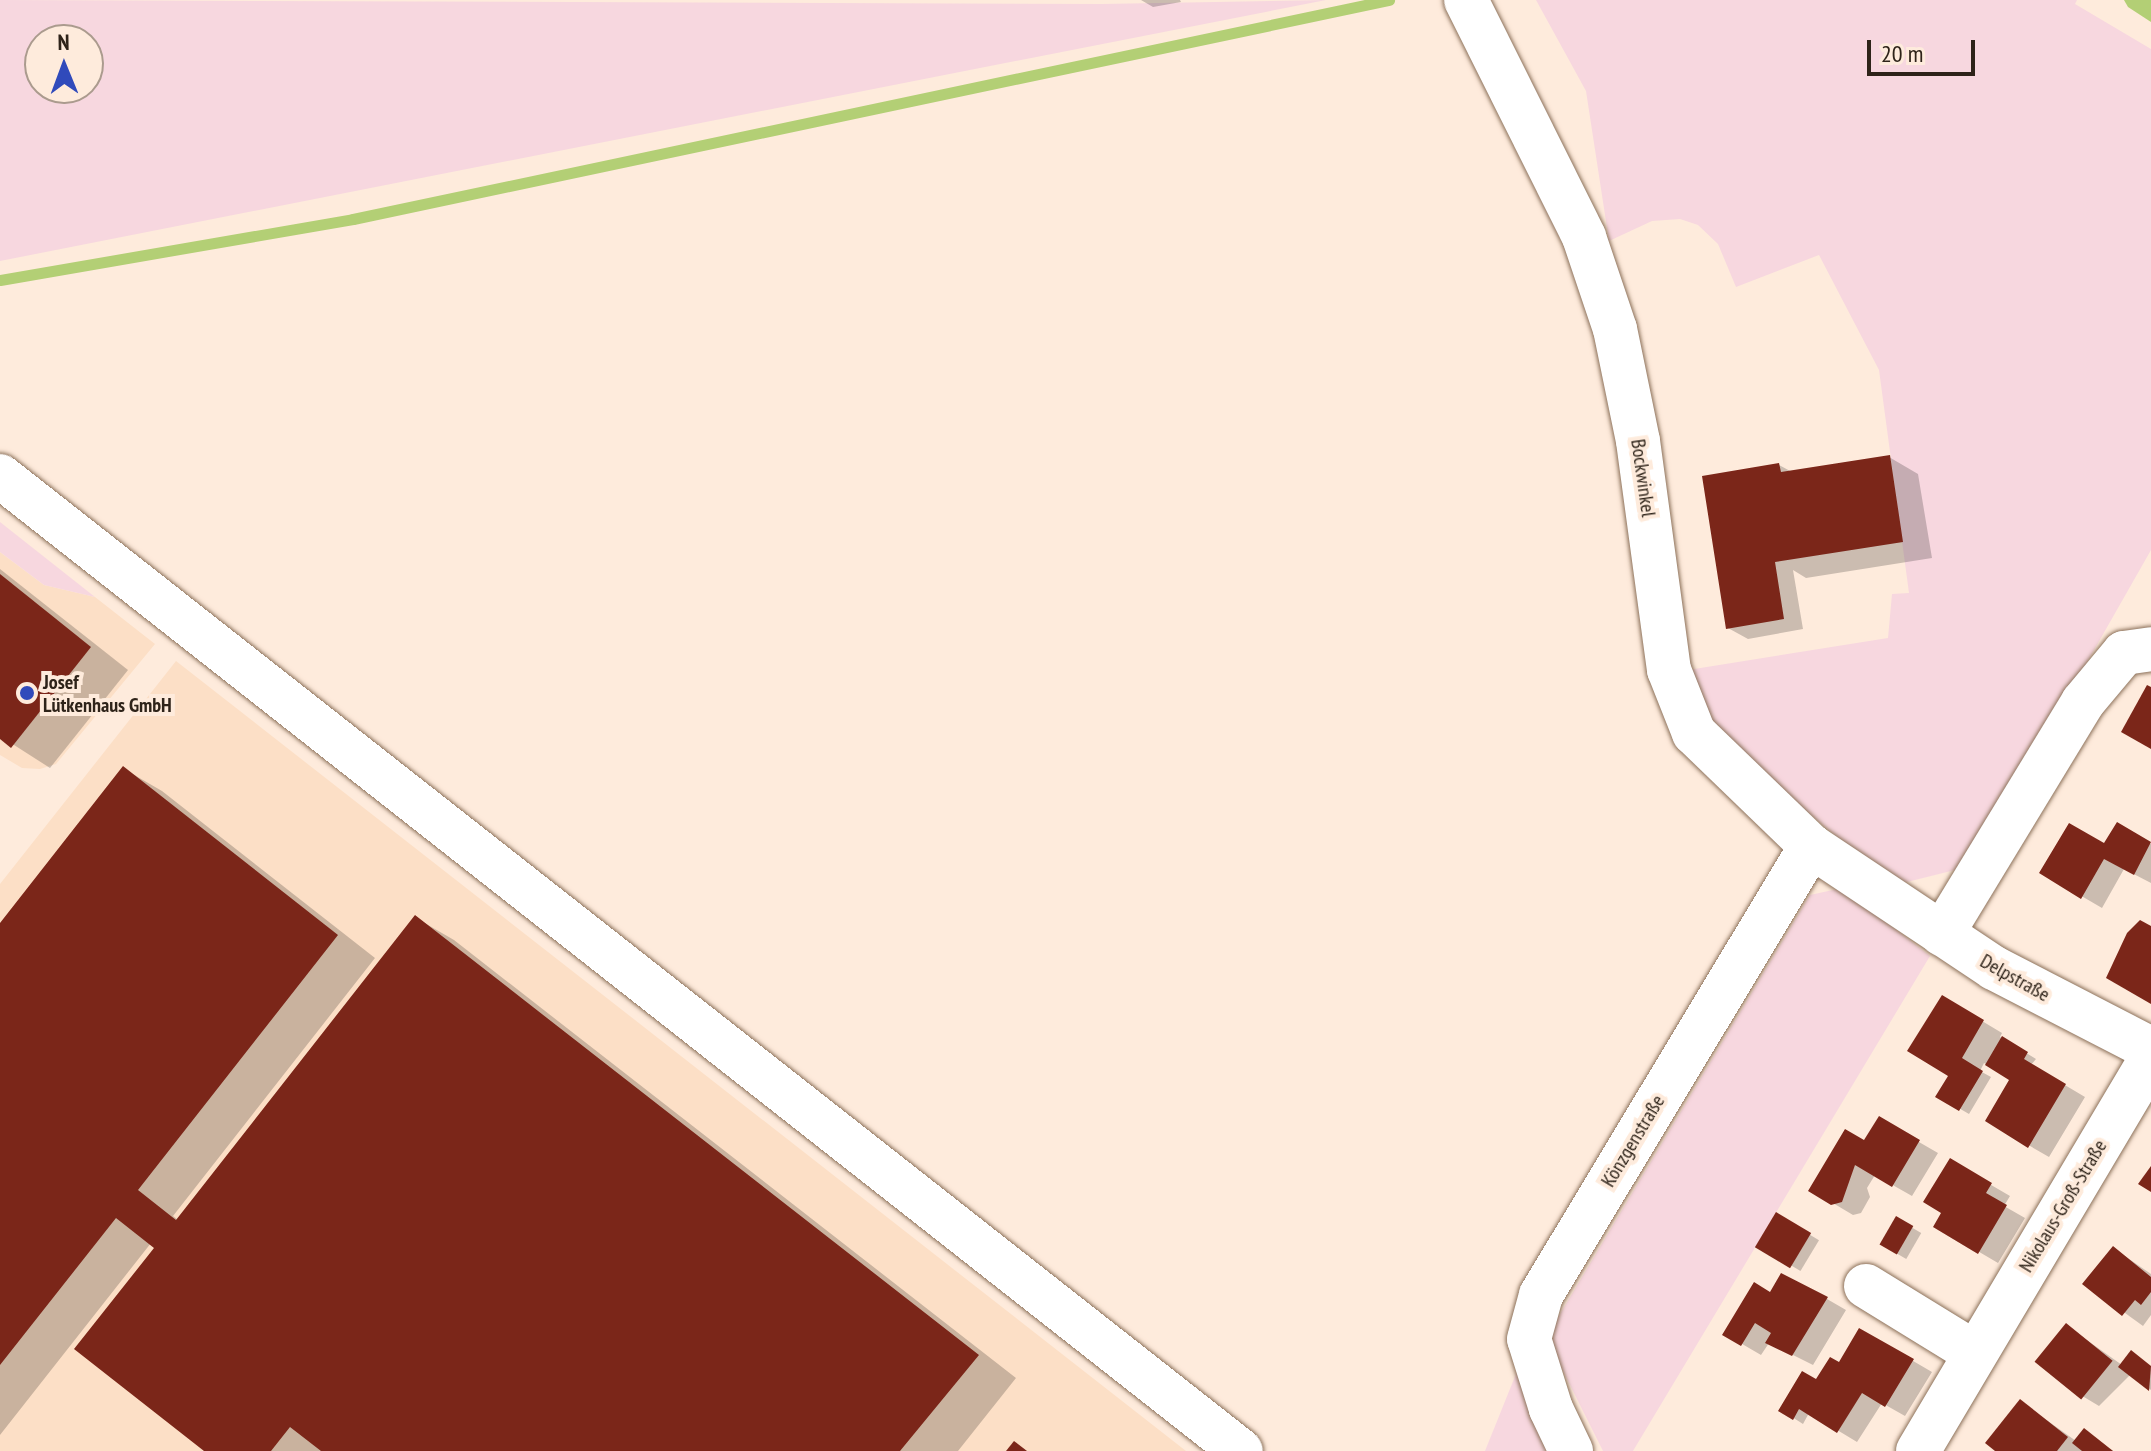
<!DOCTYPE html>
<meta charset="utf-8">
<style>
body{margin:0}
#map{position:relative;width:2151px;height:1451px;overflow:hidden;background:#feebdc;font-family:"PT Sans Narrow",sans-serif}
div>[style]{position:absolute}
.built>*{inset:0;background:#fcdfc6}
.green>*{inset:0;background:#f7d7df}
.water>*{inset:0;background:#b3cf75}
.shadow>*{inset:0;background:#0003;transform-origin:0 0}
.stream>*{height:11px;margin:-5.5px;padding:0 5.5px;transform-origin:5.5px;border-radius:5.5px;background:#b3cf75}
.building>*{inset:0;background:#7b2619;transform-origin:0 0}
.roads{filter:drop-shadow(0 0 2px #8c715a) drop-shadow(0 0 2px #8c715a)}
.minor>*{height:44px;margin:-22px;padding:0 22px;transform-origin:22px;border-radius:22px;background:#fff}
.dots>*{width:22px;height:22px;translate:-50% -50%;box-sizing:border-box;border:4px solid #feebdc;border-radius:50%}
span{translate:-50% -50%;white-space:nowrap;text-align:center;line-height:1.15;-webkit-text-stroke:8px #feebdc;paint-order:stroke}
.street-label{font-size:20px;color:#2e2319}
.poi-label{font-size:20px;color:#2e2319;font-weight:700}
.left{translate:0 -50%;text-align:left}
.north{position:absolute;left:24px;top:24px;width:80px;height:80px;box-sizing:border-box;background:#feebdc;border:2px solid #ab9b8e;border-radius:50%;rotate:359deg;font-size:22px;font-weight:700;line-height:32px;text-align:center;color:#2e2319}
.north::after{content:'';display:block;margin:auto;width:28px;height:36px;background:#304abb;clip-path:polygon(50% 0,100% 100%,50% 72%,0 100%)}
.scale{position:absolute;left:1867px;top:40px;width:108px;height:36px;box-sizing:border-box;border:4px solid #2e2319;border-top:0;padding-left:10px;font-size:24px;line-height:28px;white-space:nowrap;color:#2e2319;-webkit-text-stroke:6px #feebdc;paint-order:stroke}
</style>
<div id="map">
<div class="built">
<i style="clip-path:polygon(0 552px,44px 585px,95px 597px,155px 644px,56px 764px,40px 769px,22px 768px,0 755px)"></i>
<i style="clip-path:polygon(176px 661px,1186px 1451px,0 1451px,0 884px)"></i>
</div>
<div class="green">
<i style="clip-path:polygon(evenodd,0 0,1102px 4px,1326px 0,0 261px,0 0,40px 40px,88px 40px,88px 88px,40px 88px,40px 40px)"></i>
<i style="clip-path:polygon(1536px 0,2077px 0,2075px 4px,2151px 49px,2151px 550px,1971px 866px,1895px 885px,1722px 741px,1688px 670px,1888px 638px,1892px 594px,1909px 593px,1879px 370px,1819px 255px,1736px 287px,1718px 244px,1698px 225px,1680px 219px,1652px 221px,1609px 241px,1586px 91px)"></i>
<i style="clip-path:polygon(0 522px,95px 597px,44px 585px,0 552px)"></i>
<i style="clip-path:polygon(1842px 888px,1930px 956px,1633px 1451px,1603px 1451px,1559px 1363px,1552px 1344px,1554px 1324px,1810px 895px)"></i>
<i style="clip-path:polygon(1518px 1369px,1553px 1451px,1485px 1451px)"></i>
</div>
<div class="water">
<i style="clip-path:polygon(2124px 0,2151px 0,2151px 22px,2128px 7px)"></i>
</div>
<div class="shadow">
<i style="clip-path:polygon(1141px 0,1180px 0,1181px 2px,1153px 7px)"></i>
<i style="clip-path:polygon(1889px 457px,1918px 474px,1932px 558px,1806px 578px,1793px 570px,1803px 629px,1748px 639px,1728px 628px,1779px 465px,1792px 472px)"></i>
<i style="clip-path:polygon(0 569px,128px 670px,50px 768px,0 736px)"></i>
<i style="clip-path:polygon(124px 769px,162px 791px,375px 958px,173px 1216px,178px 1220px,416px 918px,454px 940px,1016px 1378px,958px 1451px,207px 1451px,157px 1247px,151px 1243px,0 1435px,0 926px)"></i>
<i style="clip-path:polygon(2117px 825px,2151px 844px,2151px 883px,2124px 869px,2102px 908px,2042px 873px,2105px 846px)"></i>
<i style="clip-path:polygon(1942px 997px,2002px 1033px,2000px 1037px,2036px 1059px,2031px 1065px,2085px 1097px,2049px 1157px,1987px 1121px,2012px 1079px,1984px 1063px,1980px 1071px,1991px 1077px,1969px 1114px,1938px 1096px,1952px 1076px)"></i>
<i style="clip-path:polygon(1879px 1119px,1938px 1153px,1912px 1196px,1875px 1175px,1867px 1188px,1870px 1197px,1861px 1213px,1853px 1215px,1811px 1190px,1865px 1143px)"></i>
<i style="clip-path:polygon(1950px 1161px,2010px 1196px,2004px 1206px,2025px 1218px,1998px 1263px,1935px 1226px,1944px 1212px)"></i>
<i style="left:1777px;top:1215px;width:49px;height:36px;rotate:31deg"></i>
<i style="left:1897px;top:1219px;width:28px;height:30px;rotate:30deg"></i>
<i style="clip-path:polygon(2113px 1248px,2151px 1274px,2151px 1315px,2143px 1326px,2085px 1284px)"></i>
<i style="clip-path:polygon(1771px 1294px,1827px 1299px,1846px 1310px,1813px 1365px,1769px 1343px,1761px 1355px,1725px 1334px)"></i>
<i style="clip-path:polygon(2067px 1326px,2122px 1365px,2140px 1358px,2151px 1367px,2151px 1390px,2131px 1374px,2099px 1406px,2079px 1394px)"></i>
<i style="clip-path:polygon(1860px 1330px,1932px 1372px,1905px 1416px,1882px 1403px,1857px 1442px,1809px 1413px,1803px 1424px,1781px 1410px,1840px 1365px)"></i>
<i style="clip-path:polygon(2021px 1402px,2076px 1441px,2085px 1430px,2113px 1451px,1998px 1451px)"></i>
</div>
<div class="stream">
<i style="left:0;top:280px;width:358px;rotate:-9.8deg"></i>
<i style="left:353px;top:219px;width:1059px;rotate:-11.94deg"></i>
</div>
<div class="building">
<i style="clip-path:polygon(1890px 455px,1903px 542px,1775px 562px,1784px 619px,1726px 629px,1702px 476px,1779px 463px,1781px 472px)"></i>
<i style="clip-path:polygon(0 574px,91px 647px,11px 748px,0 739px)"></i>
<i style="clip-path:polygon(2147px 685px,2151px 687px,2151px 749px,2121px 732px)"></i>
<i style="clip-path:polygon(123px 766px,338px 935px,138px 1190px,176px 1220px,415px 915px,979px 1355px,900px 1451px,321px 1451px,290px 1427px,271px 1451px,204px 1451px,74px 1349px,154px 1248px,116px 1218px,0 1365px,0 923px)"></i>
<i style="clip-path:polygon(2117px 822px,2151px 842px,2134px 875px,2104px 859px,2081px 899px,2039px 873px,2069px 823px,2104px 843px)"></i>
<i style="clip-path:polygon(2140px 920px,2151px 926px,2151px 1004px,2106px 978px,2127px 933px)"></i>
<i style="clip-path:polygon(1942px 995px,1984px 1020px,1962px 1058px,1983px 1071px,1959px 1111px,1935px 1097px,1948px 1076px,1907px 1051px)"></i>
<i style="clip-path:polygon(2002px 1036px,2028px 1052px,2024px 1059px,2066px 1084px,2028px 1148px,1985px 1121px,2009px 1080px,1985px 1065px)"></i>
<i style="clip-path:polygon(1879px 1116px,1920px 1140px,1892px 1187px,1855px 1165px,1842px 1202px,1831px 1205px,1808px 1191px,1845px 1129px,1864px 1140px)"></i>
<i style="clip-path:polygon(1950px 1158px,1992px 1183px,1986px 1193px,2007px 1205px,1978px 1254px,1933px 1227px,1941px 1213px,1923px 1202px)"></i>
<i style="clip-path:polygon(2151px 1166px,2151px 1192px,2138px 1184px)"></i>
<i style="left:1776px;top:1212px;width:41px;height:41px;rotate:31deg"></i>
<i style="left:1896px;top:1216px;width:20px;height:33px;rotate:30deg"></i>
<i style="clip-path:polygon(2113px 1246px,2151px 1277px,2151px 1292px,2141px 1305px,2135px 1300px,2122px 1316px,2082px 1284px)"></i>
<i style="clip-path:polygon(1781px 1273px,1828px 1297px,1792px 1356px,1765px 1343px,1771px 1333px,1755px 1323px,1741px 1346px,1722px 1335px,1754px 1282px,1770px 1292px)"></i>
<i style="left:2066px;top:1323px;width:60px;height:50px;rotate:39deg"></i>
<i style="clip-path:polygon(1859px 1328px,1914px 1359px,1885px 1407px,1862px 1393px,1837px 1433px,1799px 1409px,1793px 1420px,1778px 1411px,1802px 1371px,1816px 1379px,1830px 1357px,1839px 1362px)"></i>
<i style="clip-path:polygon(2131px 1350px,2151px 1366px,2149px 1391px,2118px 1367px)"></i>
<i style="clip-path:polygon(2020px 1399px,2068px 1437px,2057px 1451px,1995px 1451px,1985px 1443px)"></i>
<i style="clip-path:polygon(2084px 1428px,2113px 1451px,2082px 1451px,2072px 1443px)"></i>
<i style="clip-path:polygon(1014px 1441px,1027px 1451px,1006px 1451px)"></i>
</div>
<div class="roads">
<div class="minor">
<i style="left:1466px;top:0;width:265px;rotate:63.5deg"></i>
<i style="left:1584px;top:237px;width:97px;rotate:71.4deg"></i>
<i style="left:1615px;top:329px;width:114px;rotate:78.4deg"></i>
<i style="left:1638px;top:441px;width:231px;rotate:82.3deg"></i>
<i style="left:1669px;top:670px;width:68px;rotate:68.4deg"></i>
<i style="left:1694px;top:733px;width:163px;rotate:44deg"></i>
<i style="left:1811px;top:846px;width:220px;rotate:33.7deg"></i>
<i style="left:1994px;top:968px;width:177px;rotate:27.3deg"></i>
<i style="left:0;top:476px;width:1578px;rotate:38.16deg"></i>
<i style="left:1942px;top:934px;width:271px;rotate:-58.7deg"></i>
<i style="left:2083px;top:702px;width:64px;rotate:-50.1deg"></i>
<i style="left:2124px;top:653px;width:27px;rotate:-8deg"></i>
<i style="left:1866px;top:1286px;width:128px;rotate:31.6deg"></i>
<i style="left:1571px;top:1451px;width:47px;rotate:-115.5deg"></i>
<i style="left:1551px;top:1409px;width:73px;rotate:-107.4deg"></i>
<i style="left:1529px;top:1339px;width:46px;rotate:-74.7deg"></i>
<i style="left:1541px;top:1295px;width:524px;rotate:-58.98deg"></i>
<i style="left:1918px;top:1451px;width:457px;rotate:-59.3deg"></i>
</div>
</div>
<div class="dots">
<i style="left:27px;top:693px;background:#304abb"></i>
</div>
<div class="street-label">
<span style="left:1643px;top:478px;rotate:82deg">Bockwinkel</span>
<span style="left:2015px;top:978px;rotate:29deg">Delpstraße</span>
<span style="left:1633px;top:1141px;rotate:-59deg">Könzgenstraße</span>
<span style="left:2063px;top:1206px;rotate:-59deg">Nikolaus-Groß-Straße</span>
</div>
<div class="poi-label">
<span class="left" style="left:43px;top:694px">Josef<br>Lütkenhaus GmbH</span>
</div>
<div class="north">N</div>
<div class="scale">20 m</div>
</div>
